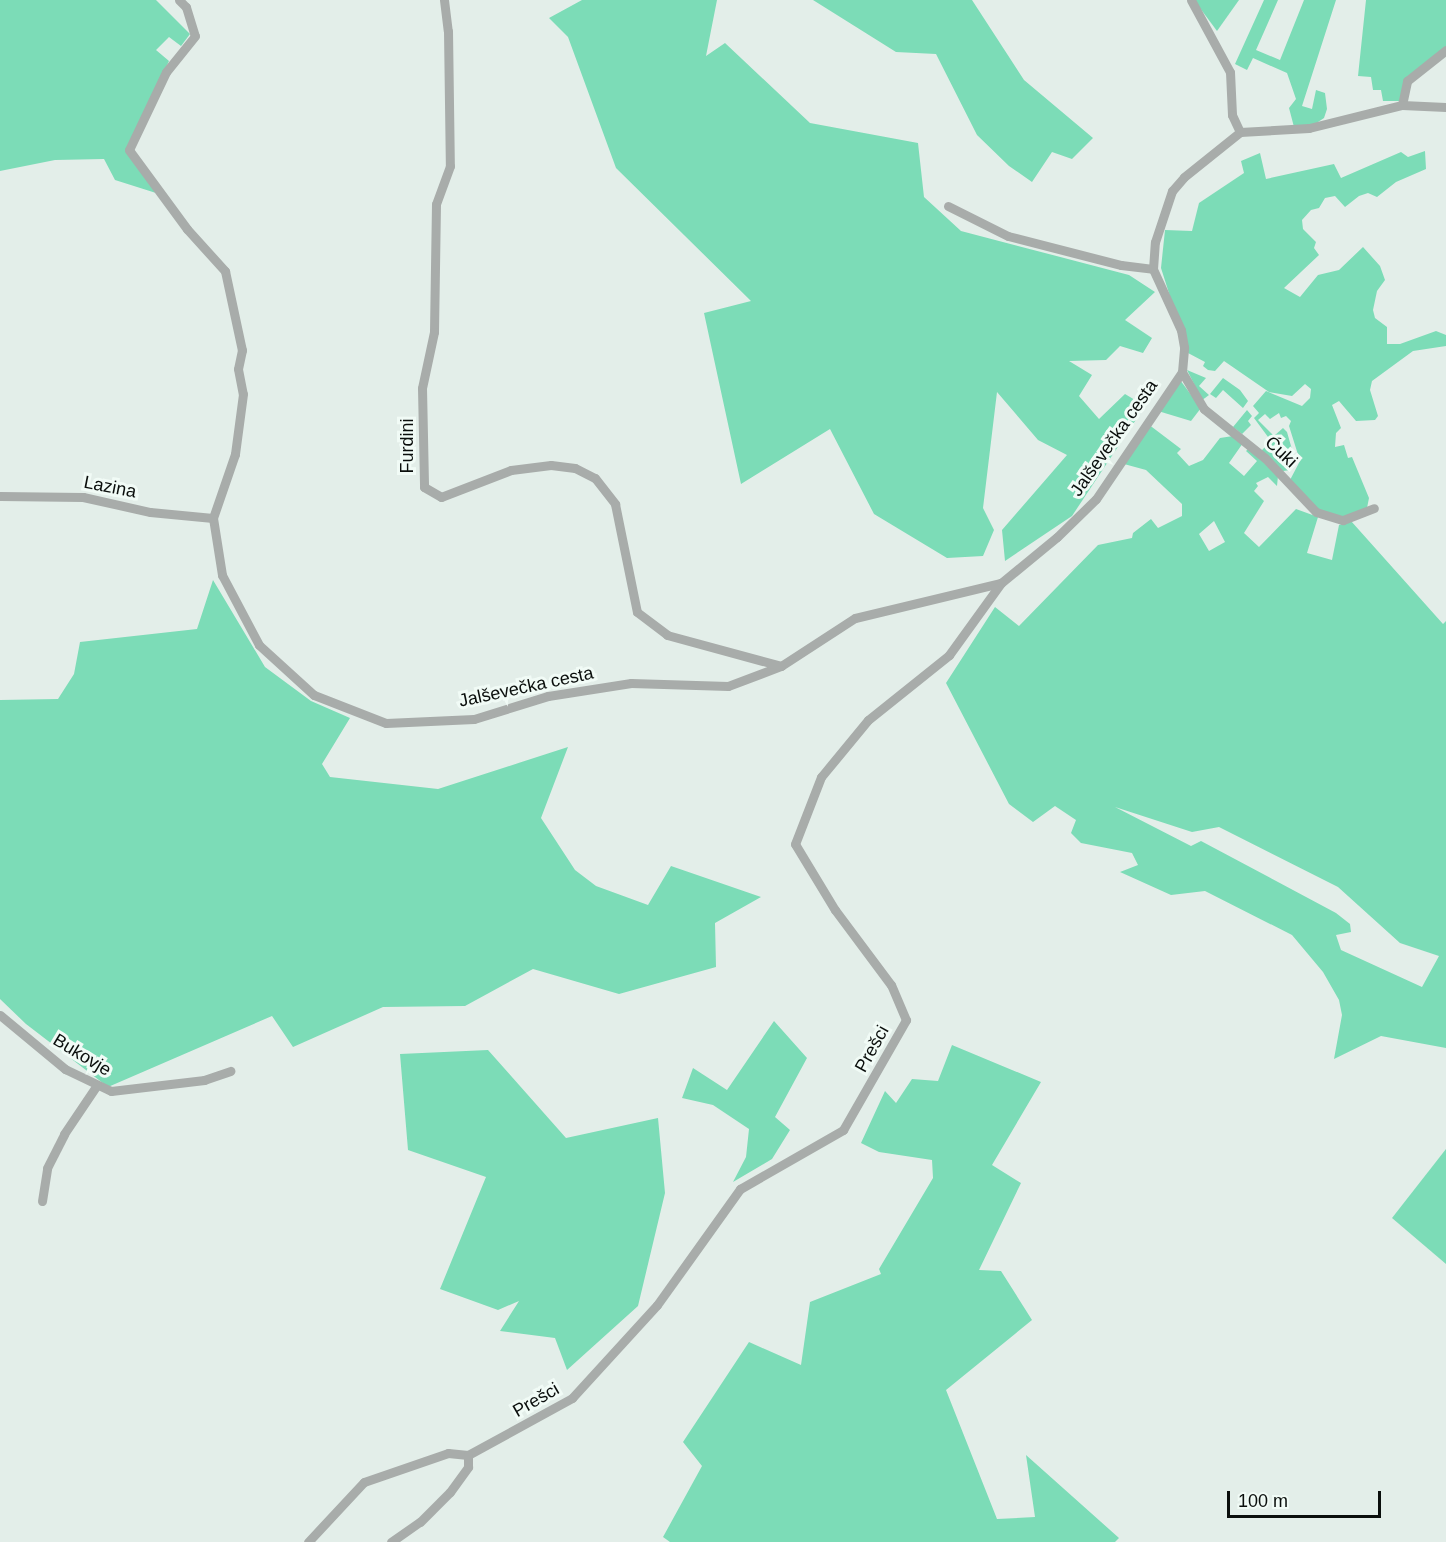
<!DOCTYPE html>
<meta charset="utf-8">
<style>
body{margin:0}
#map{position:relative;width:1446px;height:1542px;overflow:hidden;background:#e3eee9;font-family:Helvetica,sans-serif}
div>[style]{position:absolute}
.green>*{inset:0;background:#7cdcb7}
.minor>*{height:9px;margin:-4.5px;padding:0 4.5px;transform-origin:4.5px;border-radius:4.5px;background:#a8acaa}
span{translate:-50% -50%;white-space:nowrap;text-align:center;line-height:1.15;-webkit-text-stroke:6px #f1fbf6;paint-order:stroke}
.street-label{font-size:18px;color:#0a0e0c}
.scale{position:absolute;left:1227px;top:1491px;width:154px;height:27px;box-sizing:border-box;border:3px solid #0a0e0c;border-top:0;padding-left:8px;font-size:18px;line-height:21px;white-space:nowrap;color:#0a0e0c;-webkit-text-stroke:4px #f1fbf6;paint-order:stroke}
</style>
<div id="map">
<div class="green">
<i style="clip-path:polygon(0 0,156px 0,190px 34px,181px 46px,169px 37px,156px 50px,169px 61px,126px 152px,156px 193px,115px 180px,104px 159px,55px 160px,0 171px)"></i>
<i style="clip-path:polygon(582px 0,717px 0,706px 56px,725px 43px,810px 123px,918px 143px,924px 197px,961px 231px,1129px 275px,1155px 292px,1125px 320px,1152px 338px,1143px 353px,1120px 346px,1106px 360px,1069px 361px,1092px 375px,1079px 396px,1099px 419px,1125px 394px,1145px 406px,1072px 516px,1005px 561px,1002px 530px,1067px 455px,1038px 440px,997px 392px,983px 508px,994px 530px,983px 556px,947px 558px,874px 514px,830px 429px,741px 484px,704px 313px,751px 301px,616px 168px,568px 37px,549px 18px)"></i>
<i style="clip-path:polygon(813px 0,972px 0,1024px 80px,1093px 138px,1072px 159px,1052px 152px,1032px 182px,1009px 166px,977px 135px,936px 54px,896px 52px)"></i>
<i style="clip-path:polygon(1194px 0,1239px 0,1217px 31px)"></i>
<i style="clip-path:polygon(1264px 0,1278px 0,1256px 50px,1280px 60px,1304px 0,1336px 0,1302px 106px,1312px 109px,1316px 90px,1325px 93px,1327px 109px,1324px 118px,1315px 124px,1294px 127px,1289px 108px,1296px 99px,1287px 73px,1253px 58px,1247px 70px,1235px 64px)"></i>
<i style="clip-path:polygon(1366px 0,1446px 0,1446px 47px,1404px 81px,1400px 101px,1383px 101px,1381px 90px,1373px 90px,1371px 77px,1358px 76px)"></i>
<i style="clip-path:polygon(1425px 151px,1426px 169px,1396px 182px,1377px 197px,1368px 193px,1359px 196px,1345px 207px,1335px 196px,1325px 198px,1319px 208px,1311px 210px,1302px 220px,1303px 229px,1316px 242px,1314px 248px,1319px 255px,1284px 288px,1300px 297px,1318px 275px,1339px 270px,1363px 247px,1380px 266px,1385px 280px,1377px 291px,1373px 310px,1375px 318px,1387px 327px,1387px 344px,1400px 344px,1436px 331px,1446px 335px,1446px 346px,1413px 351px,1372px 381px,1370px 390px,1378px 416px,1375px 420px,1356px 421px,1339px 401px,1332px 405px,1341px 428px,1336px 433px,1335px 447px,1344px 445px,1348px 458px,1352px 457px,1369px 498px,1367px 508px,1344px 517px,1317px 510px,1290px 480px,1300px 461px,1289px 426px,1291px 421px,1286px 416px,1281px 418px,1279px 413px,1270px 419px,1265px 414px,1258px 420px,1274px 436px,1283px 428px,1287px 432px,1295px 460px,1291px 470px,1283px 471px,1260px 452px,1271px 441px,1254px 418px,1259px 413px,1253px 406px,1266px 391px,1302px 406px,1310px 398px,1311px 389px,1305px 384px,1292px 396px,1269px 392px,1224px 361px,1215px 371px,1208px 370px,1203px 366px,1205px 362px,1188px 353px,1161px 268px,1165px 230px,1192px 231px,1199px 203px,1244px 173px,1241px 161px,1260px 153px,1266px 179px,1334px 164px,1341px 178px,1401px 152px,1408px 157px)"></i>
<i style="clip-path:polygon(1187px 370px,1206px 378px,1199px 386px,1209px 395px,1205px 398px,1202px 400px)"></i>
<i style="clip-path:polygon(1223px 378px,1240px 390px,1248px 401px,1243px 408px,1223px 390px,1216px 398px,1210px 394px)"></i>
<i style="clip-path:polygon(1180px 380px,1201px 408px,1191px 421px,1158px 411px)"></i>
<i style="clip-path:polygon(1247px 410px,1252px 416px,1248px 421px,1251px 425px,1242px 434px,1233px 427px)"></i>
<i style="clip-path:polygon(evenodd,1148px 424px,1181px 449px,1177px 453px,1189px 466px,1203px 460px,1220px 438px,1233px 436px,1243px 443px,1229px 463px,1244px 476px,1257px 461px,1246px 451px,1249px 448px,1278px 476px,1277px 486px,1268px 477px,1256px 483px,1258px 486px,1254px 491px,1264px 501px,1244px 533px,1259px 547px,1296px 509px,1318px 517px,1307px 553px,1332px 560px,1339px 525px,1351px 521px,1443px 624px,1446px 621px,1446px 1048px,1381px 1036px,1334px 1059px,1342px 1015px,1339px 1000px,1323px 972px,1292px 935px,1205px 891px,1171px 895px,1120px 872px,1138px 865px,1132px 853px,1081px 843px,1071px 833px,1076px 820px,1055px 806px,1033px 822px,1009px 804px,946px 683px,995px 607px,1019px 626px,1098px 545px,1132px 538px,1133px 533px,1151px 519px,1158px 528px,1182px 516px,1182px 504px,1146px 470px,1124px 464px,1148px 424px,1214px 521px,1225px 542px,1209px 551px,1199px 534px,1214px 521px,1148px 424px,1115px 807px,1192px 832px,1219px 827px,1338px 887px,1400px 943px,1439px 956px,1422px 987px,1341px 950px,1336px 935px,1351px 932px,1350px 924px,1336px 913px,1201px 841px,1191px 846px,1115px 807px)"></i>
<i style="clip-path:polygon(213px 580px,265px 667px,311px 701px,350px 718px,322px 764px,330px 777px,438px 789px,568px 747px,541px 818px,575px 870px,596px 886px,648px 905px,671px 866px,761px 897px,715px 923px,716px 967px,619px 994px,533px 969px,465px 1006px,383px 1007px,293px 1047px,272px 1016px,108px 1087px,26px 1024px,0 999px,0 700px,58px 699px,74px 674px,80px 642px,197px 629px)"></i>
<i style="clip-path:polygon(774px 1021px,807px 1058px,775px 1117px,790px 1130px,772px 1159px,733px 1182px,746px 1157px,749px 1129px,713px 1105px,682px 1098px,693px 1068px,727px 1090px)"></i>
<i style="clip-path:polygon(952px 1045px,1041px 1082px,992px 1165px,1021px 1183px,979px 1270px,1001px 1271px,1032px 1320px,946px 1390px,997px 1519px,1035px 1517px,1026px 1455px,1119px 1538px,1115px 1542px,670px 1542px,663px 1537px,702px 1466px,683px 1442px,749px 1342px,801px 1365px,810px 1302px,881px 1274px,879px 1269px,933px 1178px,932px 1160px,879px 1152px,861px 1143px,885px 1091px,896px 1103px,912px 1079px,938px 1081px)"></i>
<i style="clip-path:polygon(488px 1050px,566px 1138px,658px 1118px,665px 1193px,638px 1306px,567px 1370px,555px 1338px,500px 1331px,519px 1301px,498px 1310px,440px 1289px,486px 1177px,408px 1150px,400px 1054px)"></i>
<i style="clip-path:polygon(1446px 1149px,1446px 1264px,1392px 1218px)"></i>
</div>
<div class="minor">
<i style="left:179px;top:0;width:10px;rotate:45deg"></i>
<i style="left:186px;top:7px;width:30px;rotate:73deg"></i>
<i style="left:195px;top:36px;width:46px;rotate:128.9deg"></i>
<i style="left:166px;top:72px;width:86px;rotate:115.4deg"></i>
<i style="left:129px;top:150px;width:98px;rotate:53.7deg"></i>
<i style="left:187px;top:229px;width:57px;rotate:47.9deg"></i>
<i style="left:225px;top:271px;width:81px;rotate:77.9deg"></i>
<i style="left:242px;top:350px;width:19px;rotate:102deg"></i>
<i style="left:238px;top:369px;width:25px;rotate:79deg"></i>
<i style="left:243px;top:394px;width:61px;rotate:97.6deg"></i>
<i style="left:235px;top:454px;width:68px;rotate:109deg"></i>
<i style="left:213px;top:518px;width:58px;rotate:81deg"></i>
<i style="left:222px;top:575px;width:79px;rotate:62.1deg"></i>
<i style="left:259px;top:645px;width:74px;rotate:42.3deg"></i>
<i style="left:314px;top:695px;width:77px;rotate:21.3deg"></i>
<i style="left:386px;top:723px;width:88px;rotate:-2.6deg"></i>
<i style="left:474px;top:719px;width:77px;rotate:-17.3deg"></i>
<i style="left:548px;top:696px;width:84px;rotate:-8.9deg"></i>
<i style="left:631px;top:683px;width:97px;rotate:1.8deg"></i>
<i style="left:728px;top:686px;width:57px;rotate:-20.7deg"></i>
<i style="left:781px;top:666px;width:88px;rotate:-33deg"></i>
<i style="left:855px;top:618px;width:150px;rotate:-13.5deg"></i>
<i style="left:444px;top:0;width:31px;rotate:83deg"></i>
<i style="left:448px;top:31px;width:135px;rotate:89.2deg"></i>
<i style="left:450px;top:166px;width:40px;rotate:110.2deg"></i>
<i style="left:436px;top:204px;width:128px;rotate:90.9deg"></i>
<i style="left:434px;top:332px;width:57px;rotate:102.1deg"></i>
<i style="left:422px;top:388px;width:99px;rotate:88.8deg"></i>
<i style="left:424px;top:487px;width:20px;rotate:30deg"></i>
<i style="left:441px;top:497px;width:75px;rotate:-21.1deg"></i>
<i style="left:511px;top:470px;width:40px;rotate:-7.1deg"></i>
<i style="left:551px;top:465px;width:24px;rotate:7deg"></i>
<i style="left:575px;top:468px;width:22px;rotate:27deg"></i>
<i style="left:595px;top:478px;width:33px;rotate:52deg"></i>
<i style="left:615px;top:504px;width:110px;rotate:78.5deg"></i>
<i style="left:637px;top:612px;width:38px;rotate:37deg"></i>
<i style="left:667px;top:635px;width:118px;rotate:15.2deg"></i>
<i style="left:1191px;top:0;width:82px;rotate:61.6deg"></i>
<i style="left:1230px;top:72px;width:43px;rotate:87.3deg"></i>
<i style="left:1232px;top:115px;width:19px;rotate:65deg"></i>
<i style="left:1402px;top:105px;width:25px;rotate:-78deg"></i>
<i style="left:1407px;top:81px;width:50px;rotate:-38.5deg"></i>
<i style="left:948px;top:206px;width:67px;rotate:26.6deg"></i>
<i style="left:1008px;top:236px;width:117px;rotate:14.4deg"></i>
<i style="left:1121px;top:265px;width:32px;rotate:7deg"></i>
<i style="left:1182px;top:372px;width:43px;rotate:59.3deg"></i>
<i style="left:1204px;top:409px;width:78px;rotate:38.8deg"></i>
<i style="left:1265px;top:458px;width:74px;rotate:46.6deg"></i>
<i style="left:1316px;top:512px;width:28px;rotate:17deg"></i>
<i style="left:1343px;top:520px;width:33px;rotate:-21deg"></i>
<i style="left:0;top:496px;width:83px;rotate:0.7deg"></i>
<i style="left:83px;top:497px;width:69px;rotate:12.6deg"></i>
<i style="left:150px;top:512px;width:63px;rotate:5.4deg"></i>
<i style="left:0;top:1015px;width:85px;rotate:39.7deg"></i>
<i style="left:65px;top:1069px;width:51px;rotate:25.6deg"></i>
<i style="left:111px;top:1091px;width:94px;rotate:-6.7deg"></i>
<i style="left:204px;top:1080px;width:28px;rotate:-19deg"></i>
<i style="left:42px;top:1201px;width:33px;rotate:-81deg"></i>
<i style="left:47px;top:1168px;width:38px;rotate:-63deg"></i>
<i style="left:64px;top:1134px;width:59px;rotate:-56deg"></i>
<i style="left:308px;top:1542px;width:82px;rotate:-47deg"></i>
<i style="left:364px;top:1482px;width:89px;rotate:-19deg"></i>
<i style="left:448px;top:1453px;width:20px;rotate:6deg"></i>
<i style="left:468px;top:1455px;width:119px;rotate:-28.7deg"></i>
<i style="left:572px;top:1398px;width:126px;rotate:-47.6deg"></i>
<i style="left:657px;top:1305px;width:143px;rotate:-54.4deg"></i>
<i style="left:740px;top:1189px;width:119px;rotate:-29.8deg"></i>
<i style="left:843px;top:1130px;width:127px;rotate:-60.2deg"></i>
<i style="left:906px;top:1020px;width:38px;rotate:-113deg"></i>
<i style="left:891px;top:985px;width:94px;rotate:-126.7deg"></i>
<i style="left:835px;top:910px;width:77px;rotate:-121.2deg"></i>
<i style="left:795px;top:844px;width:72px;rotate:-68.8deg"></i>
<i style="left:821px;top:777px;width:74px;rotate:-50.5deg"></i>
<i style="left:868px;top:720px;width:104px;rotate:-38.7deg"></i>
<i style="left:949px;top:655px;width:89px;rotate:-54.2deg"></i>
<i style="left:1001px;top:583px;width:72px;rotate:-39.4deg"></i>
<i style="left:1057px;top:537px;width:54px;rotate:-44.3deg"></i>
<i style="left:1096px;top:499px;width:153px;rotate:-55.9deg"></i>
<i style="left:1182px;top:372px;width:25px;rotate:-85deg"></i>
<i style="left:1184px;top:347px;width:17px;rotate:-100deg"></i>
<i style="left:1181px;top:330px;width:67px;rotate:-114.7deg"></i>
<i style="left:1153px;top:269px;width:27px;rotate:-86deg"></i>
<i style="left:1155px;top:242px;width:54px;rotate:-71.6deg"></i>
<i style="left:1172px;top:191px;width:18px;rotate:-49deg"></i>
<i style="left:1184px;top:177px;width:72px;rotate:-38.8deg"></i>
<i style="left:1240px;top:132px;width:69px;rotate:-3.3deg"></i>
<i style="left:1309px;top:128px;width:96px;rotate:-13.9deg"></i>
<i style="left:1402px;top:105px;width:44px;rotate:2.6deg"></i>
<i style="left:391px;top:1542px;width:35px;rotate:-35deg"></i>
<i style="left:420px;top:1522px;width:42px;rotate:-45deg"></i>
<i style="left:450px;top:1492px;width:31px;rotate:-54deg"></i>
<i style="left:468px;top:1467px;width:12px;rotate:-90deg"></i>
</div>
<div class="street-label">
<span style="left:1114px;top:438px;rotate:-55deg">Jalševečka cesta</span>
<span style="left:407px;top:446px;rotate:-90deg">Furdini</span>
<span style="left:1281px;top:452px;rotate:43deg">Ćuki</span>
<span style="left:110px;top:487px;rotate:11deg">Lazina</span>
<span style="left:526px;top:687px;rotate:-12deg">Jalševečka cesta</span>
<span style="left:872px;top:1049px;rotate:-61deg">Prešci</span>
<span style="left:82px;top:1055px;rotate:31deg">Bukovje</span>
<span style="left:536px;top:1400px;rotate:-30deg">Prešci</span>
</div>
<div class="scale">100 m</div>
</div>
